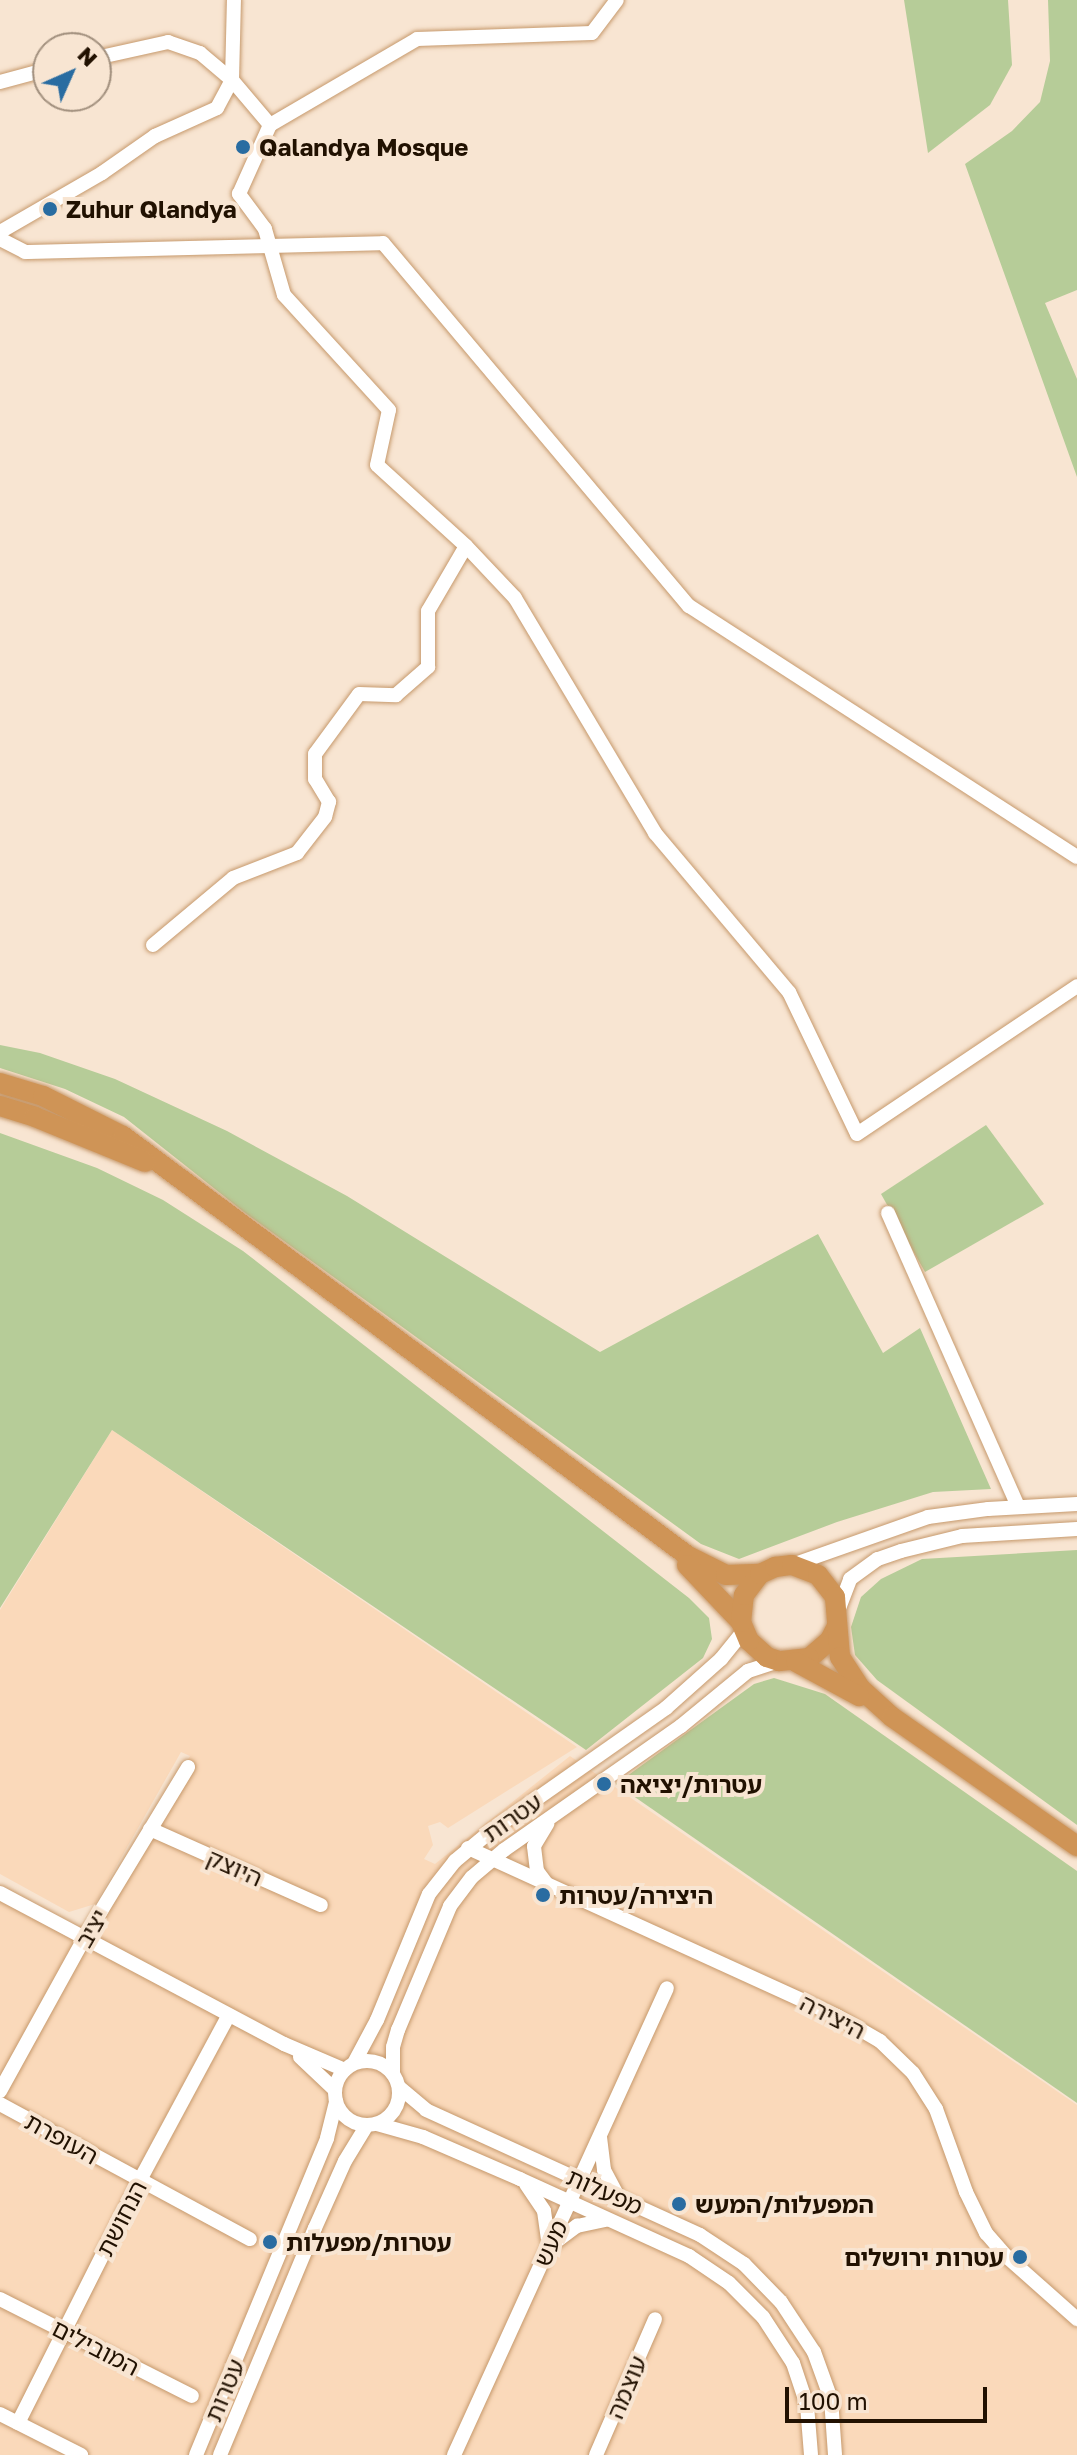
<!DOCTYPE html>
<meta charset="utf-8">
<style>
body{margin:0}
#map{position:relative;width:1077px;height:2455px;overflow:hidden;background:#f8e5d2;font-family:"Golos Text","Noto Sans Hebrew",sans-serif}
div>[style]{position:absolute}
.built>*{inset:0;background:#fad9ba}
.green>*{inset:0;background:#b6cc98}
.roads{filter:drop-shadow(0 0 2px #c6996c) drop-shadow(0 0 2px #c6996c)}
.minor>*{height:14px;margin:-7px;padding:0 7px;transform-origin:7px;border-radius:7px;background:#fff}
.minor>.ring{margin:-7px;padding:0;box-sizing:content-box;background:none;border:14px solid #fff;border-radius:50%}
.highway>*{height:20px;margin:-10px;padding:0 10px;transform-origin:10px;border-radius:10px;background:#cf9456}
.dots>*{width:22px;height:22px;translate:-50% -50%;box-sizing:border-box;border:4px solid #f8e5d2;border-radius:50%}
span{translate:-50% -50%;white-space:nowrap;text-align:center;line-height:1.15;-webkit-text-stroke:8px #f8e5d2;paint-order:stroke}
.poi-label{font-size:24px;color:#211101;font-weight:700}
.left{translate:0 -50%;text-align:left}
.right{translate:-100% -50%;text-align:right}
.street-label{font-size:24px;color:#211101}
.north{position:absolute;left:32px;top:32px;width:80px;height:80px;box-sizing:border-box;background:#f8e5d2;border:2px solid #a2907e;border-radius:50%;rotate:45deg;font-size:22px;font-weight:700;line-height:32px;text-align:center;color:#211101}
.north::after{content:'';display:block;margin:auto;width:28px;height:36px;background:#296ca1;clip-path:polygon(50% 0,100% 100%,50% 72%,0 100%)}
.scale{position:absolute;left:785px;top:2387px;width:202px;height:36px;box-sizing:border-box;border:4px solid #211101;border-top:0;padding-left:10px;font-size:24px;line-height:28px;white-space:nowrap;color:#211101;-webkit-text-stroke:6px #f8e5d2;paint-order:stroke}
</style>
<div id="map">
<div class="built">
<i style="clip-path:polygon(112px 1430px,577px 1747px,448px 1828px,440px 1822px,428px 1826px,433px 1845px,424px 1859px,435px 1864px,570px 1756px,1077px 2105px,1077px 2455px,0 2455px,0 1891px,81px 1936px,190px 1756px,181px 1752px,95px 1904px,69px 1912px,0 1874px,0 1610px)"></i>
</div>
<div class="green">
<i style="clip-path:polygon(904px 0,1008px 0,1012px 65px,990px 105px,928px 153px)"></i>
<i style="clip-path:polygon(1048px 0,1077px 0,1077px 290px,1045px 303px,1077px 379px,1077px 477px,965px 164px,1012px 131px,1040px 102px,1050px 61px)"></i>
<i style="clip-path:polygon(0 1045px,40px 1053px,115px 1079px,227px 1131px,347px 1196px,600px 1352px,818px 1234px,883px 1353px,920px 1328px,991px 1489px,933px 1492px,837px 1522px,739px 1559px,701px 1544px,244px 1212px,124px 1117px,65px 1089px,0 1068px)"></i>
<i style="clip-path:polygon(986px 1125px,1044px 1204px,925px 1272px,881px 1194px)"></i>
<i style="clip-path:polygon(0 1133px,97px 1168px,163px 1200px,243px 1251px,689px 1598px,709px 1618px,712px 1639px,703px 1658px,586px 1750px,112px 1430px,0 1608px)"></i>
<i style="clip-path:polygon(1077px 1550px,1077px 1825px,877px 1680px,855px 1655px,851px 1627px,861px 1597px,881px 1579px,922px 1559px)"></i>
<i style="clip-path:polygon(774px 1678px,825px 1694px,1077px 1871px,1077px 2103px,616px 1784px,754px 1684px)"></i>
</div>
<div class="roads">
<div class="minor">
<i style="left:96px;top:58px;width:74px;rotate:-12.5deg"></i>
<i style="left:168px;top:42px;width:34px;rotate:19deg"></i>
<i style="left:200px;top:53px;width:42px;rotate:40.2deg"></i>
<i style="left:232px;top:80px;width:80px;rotate:-88.6deg"></i>
<i style="left:0;top:82px;width:50px;rotate:-15.2deg"></i>
<i style="left:0;top:232px;width:118px;rotate:-30deg"></i>
<i style="left:102px;top:173px;width:65px;rotate:-34.9deg"></i>
<i style="left:155px;top:136px;width:68px;rotate:-24.3deg"></i>
<i style="left:217px;top:108px;width:32px;rotate:-62deg"></i>
<i style="left:232px;top:80px;width:59px;rotate:49.8deg"></i>
<i style="left:270px;top:125px;width:170px;rotate:-30.3deg"></i>
<i style="left:417px;top:39px;width:175px;rotate:-2deg"></i>
<i style="left:592px;top:33px;width:41px;rotate:-52.9deg"></i>
<i style="left:0;top:239px;width:28px;rotate:27deg"></i>
<i style="left:25px;top:252px;width:358px;rotate:-1.4deg"></i>
<i style="left:383px;top:243px;width:475px;rotate:49.9deg"></i>
<i style="left:689px;top:606px;width:462px;rotate:32.9deg"></i>
<i style="left:466px;top:546px;width:71px;rotate:46.7deg"></i>
<i style="left:515px;top:598px;width:274px;rotate:59.2deg"></i>
<i style="left:655px;top:833px;width:208px;rotate:49.9deg"></i>
<i style="left:789px;top:992px;width:157px;rotate:64.4deg"></i>
<i style="left:857px;top:1134px;width:265px;rotate:-33.9deg"></i>
<i style="left:153px;top:945px;width:104px;rotate:-39.9deg"></i>
<i style="left:233px;top:878px;width:69px;rotate:-21.3deg"></i>
<i style="left:297px;top:853px;width:46px;rotate:-52.1deg"></i>
<i style="left:325px;top:817px;width:16px;rotate:-75deg"></i>
<i style="left:329px;top:802px;width:27px;rotate:-121deg"></i>
<i style="left:315px;top:779px;width:25px;rotate:-90deg"></i>
<i style="left:315px;top:754px;width:74px;rotate:-53.7deg"></i>
<i style="left:359px;top:694px;width:37px;rotate:2deg"></i>
<i style="left:396px;top:695px;width:43px;rotate:-41.2deg"></i>
<i style="left:428px;top:667px;width:56px;rotate:-90deg"></i>
<i style="left:428px;top:611px;width:75px;rotate:-59.7deg"></i>
<i style="left:466px;top:546px;width:120px;rotate:-137.7deg"></i>
<i style="left:377px;top:465px;width:56px;rotate:-77.7deg"></i>
<i style="left:389px;top:410px;width:156px;rotate:-132.4deg"></i>
<i style="left:284px;top:295px;width:69px;rotate:-106.1deg"></i>
<i style="left:265px;top:229px;width:44px;rotate:-126.6deg"></i>
<i style="left:239px;top:194px;width:76px;rotate:-65.8deg"></i>
<i style="left:888px;top:1213px;width:321px;rotate:66.1deg"></i>
<i style="left:792px;top:1565px;width:144px;rotate:-19.4deg"></i>
<i style="left:928px;top:1517px;width:61px;rotate:-7.6deg"></i>
<i style="left:988px;top:1509px;width:89px;rotate:-3.2deg"></i>
<i style="left:838px;top:1611px;width:34px;rotate:-69deg"></i>
<i style="left:850px;top:1579px;width:34px;rotate:-36deg"></i>
<i style="left:878px;top:1559px;width:24px;rotate:-19deg"></i>
<i style="left:901px;top:1551px;width:63px;rotate:-13.8deg"></i>
<i style="left:962px;top:1536px;width:115px;rotate:-3.5deg"></i>
<i style="left:150px;top:1829px;width:187px;rotate:24deg"></i>
<i style="left:468px;top:1848px;width:405px;rotate:24.5deg"></i>
<i style="left:837px;top:2016px;width:50px;rotate:30.2deg"></i>
<i style="left:880px;top:2041px;width:46px;rotate:44.1deg"></i>
<i style="left:913px;top:2073px;width:43px;rotate:57.4deg"></i>
<i style="left:936px;top:2109px;width:88px;rotate:70.1deg"></i>
<i style="left:966px;top:2192px;width:46px;rotate:64deg"></i>
<i style="left:986px;top:2233px;width:32px;rotate:49deg"></i>
<i style="left:1007px;top:2257px;width:94px;rotate:41.5deg"></i>
<i style="left:546px;top:1883px;width:15px;rotate:-127deg"></i>
<i style="left:537px;top:1871px;width:25px;rotate:-97deg"></i>
<i style="left:534px;top:1846px;width:26px;rotate:-59deg"></i>
<i style="left:0;top:1893px;width:322px;rotate:28deg"></i>
<i style="left:284px;top:2044px;width:66px;rotate:23.1deg"></i>
<i style="left:300px;top:2057px;width:48px;rotate:43.3deg"></i>
<i class="ring" style="left:335px;top:2061px;width:50px;height:50px"></i>
<i style="left:354px;top:2063px;width:49px;rotate:-61.9deg"></i>
<i style="left:377px;top:2020px;width:136px;rotate:-67.6deg"></i>
<i style="left:429px;top:1894px;width:42px;rotate:-51.8deg"></i>
<i style="left:455px;top:1861px;width:47px;rotate:-39.8deg"></i>
<i style="left:491px;top:1831px;width:214px;rotate:-35.1deg"></i>
<i style="left:666px;top:1708px;width:74px;rotate:-41.7deg"></i>
<i style="left:721px;top:1659px;width:36px;rotate:-51deg"></i>
<i style="left:393px;top:2074px;width:27px;rotate:-90deg"></i>
<i style="left:393px;top:2047px;width:18px;rotate:-74deg"></i>
<i style="left:398px;top:2030px;width:134px;rotate:-67.2deg"></i>
<i style="left:450px;top:1906px;width:36px;rotate:-53deg"></i>
<i style="left:472px;top:1877px;width:42px;rotate:-40.2deg"></i>
<i style="left:504px;top:1850px;width:216px;rotate:-35deg"></i>
<i style="left:681px;top:1726px;width:87px;rotate:-39.4deg"></i>
<i style="left:748px;top:1671px;width:32px;rotate:-18deg"></i>
<i style="left:399px;top:2087px;width:35px;rotate:40deg"></i>
<i style="left:426px;top:2110px;width:301px;rotate:24.5deg"></i>
<i style="left:700px;top:2235px;width:53px;rotate:33.4deg"></i>
<i style="left:744px;top:2264px;width:53px;rotate:45.8deg"></i>
<i style="left:781px;top:2302px;width:60px;rotate:56.6deg"></i>
<i style="left:814px;top:2352px;width:50px;rotate:70.1deg"></i>
<i style="left:831px;top:2399px;width:56px;rotate:85.9deg"></i>
<i style="left:0;top:2091px;width:174px;rotate:-61.1deg"></i>
<i style="left:84px;top:1939px;width:201px;rotate:-58.8deg"></i>
<i style="left:0;top:2104px;width:284px;rotate:28.4deg"></i>
<i style="left:377px;top:2124px;width:48px;rotate:15.8deg"></i>
<i style="left:423px;top:2137px;width:106px;rotate:23.4deg"></i>
<i style="left:520px;top:2179px;width:186px;rotate:24.5deg"></i>
<i style="left:689px;top:2256px;width:48px;rotate:34deg"></i>
<i style="left:729px;top:2283px;width:48px;rotate:45deg"></i>
<i style="left:763px;top:2317px;width:55px;rotate:56.9deg"></i>
<i style="left:793px;top:2363px;width:44px;rotate:71.6deg"></i>
<i style="left:807px;top:2405px;width:50px;rotate:85.4deg"></i>
<i style="left:600px;top:2137px;width:33px;rotate:83deg"></i>
<i style="left:604px;top:2170px;width:30px;rotate:62deg"></i>
<i style="left:526px;top:2184px;width:32px;rotate:56deg"></i>
<i style="left:544px;top:2211px;width:29px;rotate:82deg"></i>
<i style="left:550px;top:2246px;width:34px;rotate:-37deg"></i>
<i style="left:577px;top:2226px;width:30px;rotate:-12deg"></i>
<i style="left:0;top:2299px;width:215px;rotate:26.8deg"></i>
<i style="left:0;top:2414px;width:91px;rotate:26.8deg"></i>
<i style="left:18px;top:2423px;width:272px;rotate:-63.3deg"></i>
<i style="left:140px;top:2180px;width:187px;rotate:-61.7deg"></i>
<i style="left:196px;top:2455px;width:343px;rotate:-67.5deg"></i>
<i style="left:327px;top:2138px;width:38px;rotate:-76deg"></i>
<i style="left:220px;top:2455px;width:246px;rotate:-67.3deg"></i>
<i style="left:315px;top:2228px;width:73px;rotate:-65.9deg"></i>
<i style="left:345px;top:2161px;width:42px;rotate:-58.6deg"></i>
<i style="left:454px;top:2455px;width:513px;rotate:-65.48deg"></i>
<i style="left:596px;top:2455px;width:148px;rotate:-66.5deg"></i>
</div>
<div class="highway">
<i style="left:0;top:1083px;width:45px;rotate:16.8deg"></i>
<i style="left:43px;top:1096px;width:89px;rotate:26.6deg"></i>
<i style="left:123px;top:1136px;width:704px;rotate:36.63deg"></i>
<i style="left:688px;top:1556px;width:42px;rotate:26.6deg"></i>
<i style="left:726px;top:1575px;width:34px;rotate:-2deg"></i>
<i style="left:0;top:1106px;width:37px;rotate:17deg"></i>
<i style="left:35px;top:1117px;width:119px;rotate:22.2deg"></i>
<i style="left:687px;top:1565px;width:79px;rotate:46.5deg"></i>
<i style="left:836px;top:1628px;width:13px;rotate:117deg"></i>
<i style="left:830px;top:1640px;width:28px;rotate:139deg"></i>
<i style="left:809px;top:1658px;width:30px;rotate:174deg"></i>
<i style="left:779px;top:1661px;width:13px;rotate:-162deg"></i>
<i style="left:767px;top:1657px;width:24px;rotate:-138deg"></i>
<i style="left:749px;top:1641px;width:21px;rotate:-113deg"></i>
<i style="left:741px;top:1622px;width:27px;rotate:-84deg"></i>
<i style="left:744px;top:1595px;width:26px;rotate:-53deg"></i>
<i style="left:760px;top:1574px;width:17px;rotate:-25deg"></i>
<i style="left:775px;top:1567px;width:17px;rotate:-7deg"></i>
<i style="left:792px;top:1565px;width:28px;rotate:21deg"></i>
<i style="left:818px;top:1575px;width:28px;rotate:52deg"></i>
<i style="left:835px;top:1597px;width:60px;rotate:85.2deg"></i>
<i style="left:840px;top:1657px;width:37px;rotate:57deg"></i>
<i style="left:860px;top:1688px;width:43px;rotate:42.2deg"></i>
<i style="left:892px;top:1717px;width:226px;rotate:34.9deg"></i>
<i style="left:796px;top:1662px;width:72px;rotate:28.4deg"></i>
</div>
</div>
<div class="dots">
<i style="left:243px;top:147px;background:#296ca1"></i>
<i style="left:50px;top:209px;background:#296ca1"></i>
<i style="left:604px;top:1784px;background:#296ca1"></i>
<i style="left:543px;top:1895px;background:#296ca1"></i>
<i style="left:679px;top:2204px;background:#296ca1"></i>
<i style="left:270px;top:2242px;background:#296ca1"></i>
<i style="left:1020px;top:2257px;background:#296ca1"></i>
</div>
<div class="poi-label">
<span class="left" style="left:259px;top:147px">Qalandya Mosque</span>
<span class="left" style="left:66px;top:209px">Zuhur Qlandya</span>
<span class="left" style="left:620px;top:1784px">עטרות/יציאה</span>
<span class="left" style="left:559px;top:1895px">היצירה/עטרות</span>
<span class="left" style="left:695px;top:2204px">המפעלות/המעש</span>
<span class="left" style="left:286px;top:2242px">עטרות/מפעלות</span>
<span class="right" style="left:1004px;top:2257px">עטרות ירושלים</span>
</div>
<div class="street-label">
<span style="left:512px;top:1817px;rotate:-35deg">עטרות</span>
<span style="left:235px;top:1867px;rotate:24deg">היוצק</span>
<span style="left:91px;top:1928px;rotate:-60deg">יציב</span>
<span style="left:833px;top:2016px;rotate:27deg">היצירה</span>
<span style="left:62px;top:2138px;rotate:29deg">העופרת</span>
<span style="left:605px;top:2191px;rotate:24deg">מפעלות</span>
<span style="left:121px;top:2218px;rotate:-63deg">הנחושת</span>
<span style="left:550px;top:2243px;rotate:-66deg">מעש</span>
<span style="left:96px;top:2347px;rotate:27deg">המובילים</span>
<span style="left:626px;top:2387px;rotate:-67deg">עוצמה</span>
<span style="left:224px;top:2390px;rotate:-67deg">עטרות</span>
</div>
<div class="north">N</div>
<div class="scale">100 m</div>
</div>
